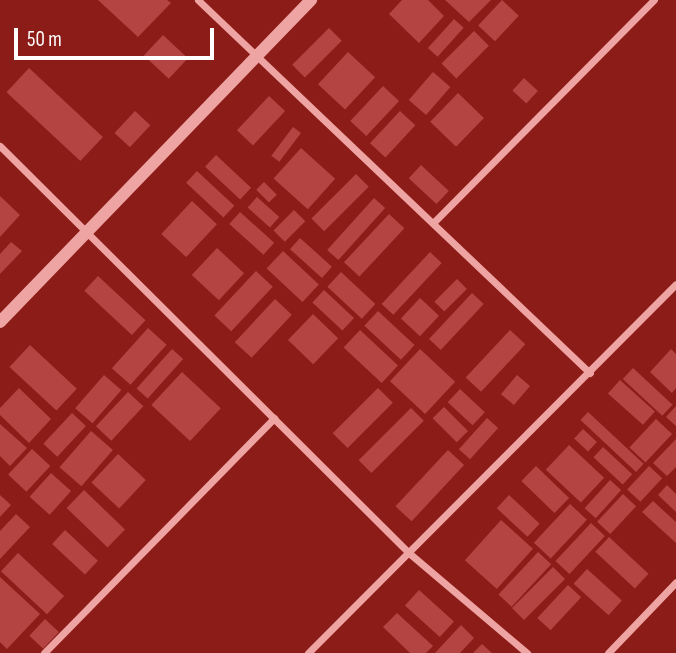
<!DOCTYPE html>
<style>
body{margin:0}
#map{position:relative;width:676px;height:653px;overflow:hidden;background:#8c1c18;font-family:"Sofia Sans Condensed",sans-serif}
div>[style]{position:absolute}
.building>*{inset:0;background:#b44441;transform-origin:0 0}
.minor>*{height:7px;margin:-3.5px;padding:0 3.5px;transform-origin:3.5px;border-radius:3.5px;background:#eea4a3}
.tertiary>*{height:12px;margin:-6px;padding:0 6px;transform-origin:6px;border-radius:6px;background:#eea4a3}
span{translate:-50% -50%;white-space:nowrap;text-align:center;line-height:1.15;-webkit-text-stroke:5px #8c1c18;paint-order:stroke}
.scale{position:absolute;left:14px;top:28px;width:200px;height:32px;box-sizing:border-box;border:4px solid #fff;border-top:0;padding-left:9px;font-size:21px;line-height:24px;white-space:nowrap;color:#fff;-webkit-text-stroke:5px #8c1c18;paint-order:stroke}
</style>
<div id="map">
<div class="building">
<i style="clip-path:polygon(98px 0,167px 0,171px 3px,138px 37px)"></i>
<i style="clip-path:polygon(402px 0,428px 0,444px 16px,419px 43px,389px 14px)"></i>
<i style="clip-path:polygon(445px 0,491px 0,469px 22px)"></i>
<i style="left:502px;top:0;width:23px;height:35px;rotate:43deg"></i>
<i style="left:454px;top:19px;width:13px;height:39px;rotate:42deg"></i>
<i style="left:329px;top:28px;width:18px;height:52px;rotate:45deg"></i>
<i style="left:474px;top:31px;width:21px;height:46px;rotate:45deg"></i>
<i style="left:163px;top:35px;width:34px;height:28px;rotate:43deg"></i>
<i style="left:348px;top:52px;width:37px;height:44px;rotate:43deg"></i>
<i style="left:29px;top:68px;width:101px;height:33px;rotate:43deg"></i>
<i style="left:433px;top:72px;width:23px;height:37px;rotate:41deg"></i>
<i style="left:524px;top:78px;width:19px;height:17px;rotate:43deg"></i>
<i style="left:383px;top:86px;width:22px;height:48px;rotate:43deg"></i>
<i style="left:458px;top:93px;width:36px;height:40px;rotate:44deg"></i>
<i style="left:269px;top:96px;width:22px;height:47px;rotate:43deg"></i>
<i style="left:135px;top:111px;width:21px;height:30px;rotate:43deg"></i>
<i style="left:400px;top:111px;width:21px;height:44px;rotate:43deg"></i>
<i style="left:293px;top:127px;width:10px;height:36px;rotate:37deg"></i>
<i style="left:301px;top:148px;width:46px;height:41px;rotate:42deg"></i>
<i style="left:216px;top:155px;width:48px;height:16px;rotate:43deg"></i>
<i style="left:421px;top:165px;width:38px;height:18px;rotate:43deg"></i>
<i style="left:197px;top:171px;width:51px;height:16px;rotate:43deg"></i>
<i style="left:356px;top:174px;width:18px;height:63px;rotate:45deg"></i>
<i style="left:264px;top:182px;width:18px;height:11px;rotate:45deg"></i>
<i style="clip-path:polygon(0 196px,20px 215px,0 237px)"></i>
<i style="left:257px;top:197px;width:30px;height:14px;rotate:42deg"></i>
<i style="left:374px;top:198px;width:15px;height:70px;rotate:42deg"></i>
<i style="left:192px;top:201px;width:34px;height:45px;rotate:43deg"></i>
<i style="left:294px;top:210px;width:16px;height:29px;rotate:45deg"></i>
<i style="left:240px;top:212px;width:46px;height:16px;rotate:42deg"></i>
<i style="left:389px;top:214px;width:21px;height:66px;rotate:43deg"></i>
<i style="left:300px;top:238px;width:43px;height:15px;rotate:42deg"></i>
<i style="clip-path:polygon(11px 242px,22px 251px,0 274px,0 254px)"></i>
<i style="left:217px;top:248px;width:37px;height:37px;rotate:43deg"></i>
<i style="left:283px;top:251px;width:49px;height:24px;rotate:43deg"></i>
<i style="left:430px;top:252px;width:16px;height:71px;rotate:43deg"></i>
<i style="left:256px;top:271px;width:23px;height:61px;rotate:43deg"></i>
<i style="left:341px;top:272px;width:47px;height:20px;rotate:43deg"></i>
<i style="left:98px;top:276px;width:65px;height:20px;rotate:43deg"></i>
<i style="left:457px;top:279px;width:14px;height:32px;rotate:45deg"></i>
<i style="left:324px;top:290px;width:41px;height:17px;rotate:43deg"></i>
<i style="left:472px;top:293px;width:16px;height:63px;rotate:43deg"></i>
<i style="left:420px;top:298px;width:26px;height:28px;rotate:43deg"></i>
<i style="left:275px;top:299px;width:23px;height:59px;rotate:43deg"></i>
<i style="left:378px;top:311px;width:50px;height:20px;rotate:43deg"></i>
<i style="left:313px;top:314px;width:35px;height:36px;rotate:44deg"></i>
<i style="left:148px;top:328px;width:25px;height:54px;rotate:42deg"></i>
<i style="left:360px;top:330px;width:52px;height:24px;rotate:43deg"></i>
<i style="left:510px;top:330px;width:21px;height:65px;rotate:43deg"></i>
<i style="left:30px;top:345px;width:64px;height:30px;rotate:43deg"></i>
<i style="left:172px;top:349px;width:15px;height:53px;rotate:42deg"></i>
<i style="left:420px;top:349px;width:48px;height:44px;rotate:43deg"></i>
<i style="clip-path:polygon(671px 349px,676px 354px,676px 388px,672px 393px,650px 372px)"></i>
<i style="left:633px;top:368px;width:54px;height:15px;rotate:43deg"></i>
<i style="left:182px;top:372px;width:53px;height:45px;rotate:43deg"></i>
<i style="left:104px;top:375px;width:23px;height:44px;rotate:41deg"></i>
<i style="left:517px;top:375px;width:17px;height:25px;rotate:40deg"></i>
<i style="left:620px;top:380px;width:47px;height:18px;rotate:42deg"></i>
<i style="clip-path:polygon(19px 388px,51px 419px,29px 443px,0 415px,0 408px)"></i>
<i style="left:378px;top:388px;width:21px;height:64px;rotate:45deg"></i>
<i style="left:460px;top:389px;width:34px;height:18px;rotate:43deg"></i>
<i style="left:128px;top:392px;width:21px;height:47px;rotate:43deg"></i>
<i style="clip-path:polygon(676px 406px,676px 426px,666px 417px)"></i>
<i style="left:444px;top:407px;width:34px;height:16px;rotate:45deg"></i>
<i style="left:411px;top:408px;width:18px;height:74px;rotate:45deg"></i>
<i style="left:588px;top:412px;width:76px;height:11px;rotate:43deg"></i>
<i style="left:72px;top:413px;width:19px;height:42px;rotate:43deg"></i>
<i style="left:487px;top:418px;width:15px;height:42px;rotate:42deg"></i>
<i style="left:656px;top:419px;width:22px;height:39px;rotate:43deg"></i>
<i style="clip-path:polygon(0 424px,27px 448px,10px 466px,0 456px)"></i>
<i style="left:583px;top:429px;width:19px;height:13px;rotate:43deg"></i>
<i style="left:91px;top:431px;width:29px;height:48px;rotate:41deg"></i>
<i style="clip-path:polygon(676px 439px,676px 467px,667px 476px,653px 463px)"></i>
<i style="left:569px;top:445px;width:48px;height:34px;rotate:43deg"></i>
<i style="left:603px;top:447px;width:40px;height:14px;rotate:43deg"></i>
<i style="left:32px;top:449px;width:25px;height:35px;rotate:43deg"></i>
<i style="left:448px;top:450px;width:22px;height:77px;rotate:43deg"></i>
<i style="left:118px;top:454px;width:38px;height:39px;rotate:43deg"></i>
<i style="left:536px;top:466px;width:46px;height:21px;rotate:44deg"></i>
<i style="left:649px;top:466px;width:18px;height:32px;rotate:43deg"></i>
<i style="left:51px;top:473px;width:27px;height:32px;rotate:42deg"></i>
<i style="left:610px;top:480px;width:15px;height:38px;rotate:42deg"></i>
<i style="clip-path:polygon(667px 485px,676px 494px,676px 512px,658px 495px)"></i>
<i style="left:84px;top:490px;width:57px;height:25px;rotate:44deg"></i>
<i style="left:623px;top:494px;width:18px;height:38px;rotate:43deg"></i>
<i style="clip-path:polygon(0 495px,11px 505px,0 517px)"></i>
<i style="left:509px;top:495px;width:42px;height:18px;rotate:43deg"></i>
<i style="clip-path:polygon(653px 501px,676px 522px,676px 543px,642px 512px)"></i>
<i style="left:570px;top:504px;width:23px;height:53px;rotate:43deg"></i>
<i style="clip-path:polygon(16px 514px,30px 527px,0 559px,0 531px)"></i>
<i style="left:501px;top:520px;width:43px;height:54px;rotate:42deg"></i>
<i style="left:591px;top:523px;width:19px;height:52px;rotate:43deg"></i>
<i style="left:65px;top:530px;width:45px;height:19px;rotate:43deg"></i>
<i style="left:609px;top:537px;width:54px;height:20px;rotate:43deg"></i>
<i style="left:538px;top:552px;width:18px;height:58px;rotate:43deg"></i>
<i style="left:18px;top:553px;width:63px;height:25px;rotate:43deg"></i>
<i style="left:553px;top:567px;width:17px;height:58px;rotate:45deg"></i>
<i style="left:587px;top:569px;width:47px;height:20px;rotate:42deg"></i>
<i style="clip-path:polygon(0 577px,40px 614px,7px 649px,0 642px)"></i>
<i style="left:568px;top:585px;width:18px;height:45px;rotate:43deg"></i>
<i style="left:419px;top:590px;width:47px;height:21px;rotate:42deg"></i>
<i style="clip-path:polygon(397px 613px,433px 646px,426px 653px,410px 653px,383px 627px)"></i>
<i style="left:45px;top:619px;width:19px;height:23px;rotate:43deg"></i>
<i style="clip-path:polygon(461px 625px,474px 638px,460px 653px,435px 653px)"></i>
<i style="clip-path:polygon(482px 644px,492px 653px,473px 653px)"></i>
</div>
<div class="minor">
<i style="left:198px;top:0;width:541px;rotate:43.58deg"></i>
<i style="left:0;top:146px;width:577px;rotate:44.86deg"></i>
<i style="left:409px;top:553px;width:155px;rotate:40.3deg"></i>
<i style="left:433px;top:223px;width:314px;rotate:-45.3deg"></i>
<i style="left:44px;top:653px;width:329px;rotate:-45.6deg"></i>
<i style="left:308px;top:653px;width:521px;rotate:-45.08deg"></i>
<i style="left:608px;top:653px;width:98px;rotate:-46.2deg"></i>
</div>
<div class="tertiary">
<i style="left:0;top:322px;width:448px;rotate:-46deg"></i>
</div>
<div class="scale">50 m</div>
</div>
